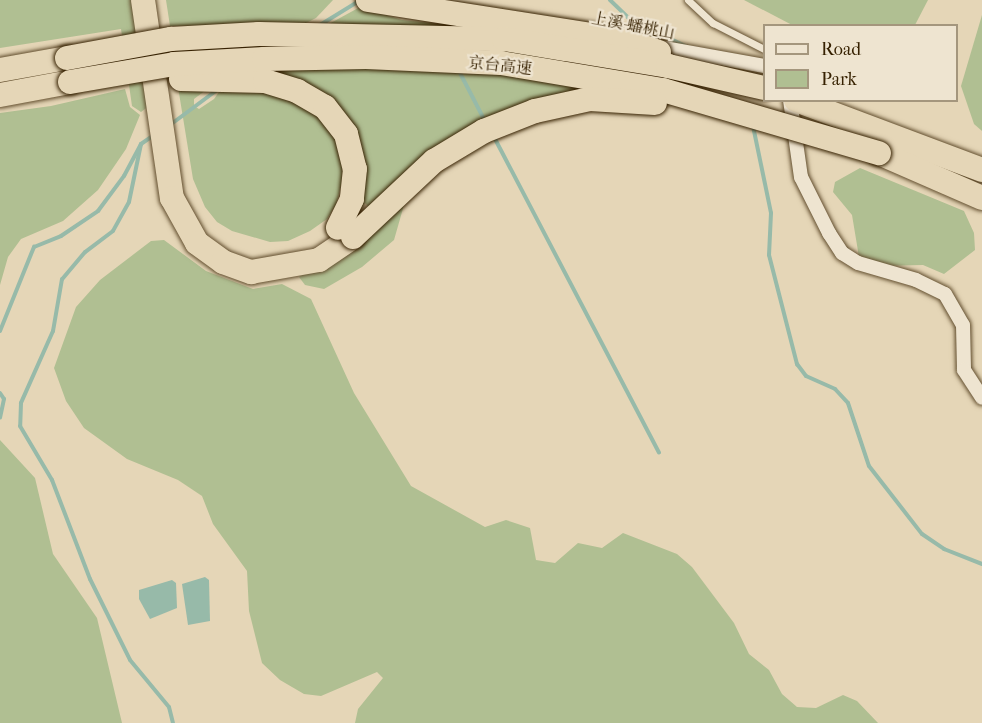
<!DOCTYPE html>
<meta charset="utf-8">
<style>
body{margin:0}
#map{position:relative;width:982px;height:723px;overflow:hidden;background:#e5d6b7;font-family:"IM FELL French Canon","Noto Serif SC",serif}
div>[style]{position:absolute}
.green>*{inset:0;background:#b0bf92}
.water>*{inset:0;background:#97baa9}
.stream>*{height:4px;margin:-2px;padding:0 2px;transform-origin:2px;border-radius:2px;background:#97baa9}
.roads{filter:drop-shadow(0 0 2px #624e2e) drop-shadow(0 0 2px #624e2e)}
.service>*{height:7px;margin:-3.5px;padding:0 3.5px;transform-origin:3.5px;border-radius:3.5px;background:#eee4d0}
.minor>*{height:14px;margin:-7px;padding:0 7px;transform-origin:7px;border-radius:7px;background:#eee4d0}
.motorway>*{height:24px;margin:-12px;padding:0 12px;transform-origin:12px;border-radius:12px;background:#e5d6b7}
.bridges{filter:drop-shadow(0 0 2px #362101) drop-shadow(0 0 2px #362101)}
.motorway-bridge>*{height:24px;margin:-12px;padding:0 12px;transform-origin:12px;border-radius:12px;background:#e5d6b7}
span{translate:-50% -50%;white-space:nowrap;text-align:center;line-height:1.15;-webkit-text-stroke:4.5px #eee4d0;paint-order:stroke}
.street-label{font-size:16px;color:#362101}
.legend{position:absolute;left:763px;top:24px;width:195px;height:78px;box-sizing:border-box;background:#eee4d0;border:2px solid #a4967d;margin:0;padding:8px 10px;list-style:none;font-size:18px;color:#362101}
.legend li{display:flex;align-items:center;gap:12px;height:30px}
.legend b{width:30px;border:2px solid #a4967d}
</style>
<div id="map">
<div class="green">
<i style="clip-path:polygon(0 0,136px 0,149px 106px,141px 112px,132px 106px,121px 29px,0 48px)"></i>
<i style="clip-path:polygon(166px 0,333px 0,316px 18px,304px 24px,170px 26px)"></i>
<i style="clip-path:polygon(744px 0,928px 0,915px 25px,794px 26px)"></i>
<i style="clip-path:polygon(360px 7px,402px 20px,477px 28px,578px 85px,578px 90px,436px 165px,406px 198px,394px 240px,362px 267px,324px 289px,305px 285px,299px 277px,379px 218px,365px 203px,348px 222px,345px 170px,336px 205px,327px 219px,310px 231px,288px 241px,270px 242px,232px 231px,217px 222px,205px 207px,193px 179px,178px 87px,206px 90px,194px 99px,194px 106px,199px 109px,214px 99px,224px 85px,254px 65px)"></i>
<i style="clip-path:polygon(982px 15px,982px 131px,974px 124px,961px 86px)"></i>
<i style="clip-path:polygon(125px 89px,130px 107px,140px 115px,126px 149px,98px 190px,63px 221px,21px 239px,8px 257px,0 285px,0 113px,51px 106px)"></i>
<i style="clip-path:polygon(860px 168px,964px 211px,974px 233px,975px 250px,944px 274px,923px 265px,878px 266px,859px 257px,852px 215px,833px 192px,835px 182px)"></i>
<i style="clip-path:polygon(164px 240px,206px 271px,253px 289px,282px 284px,311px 299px,354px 393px,411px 486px,485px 527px,506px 520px,530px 528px,536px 560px,555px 563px,578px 543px,602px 548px,623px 533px,677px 554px,692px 567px,734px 623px,749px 654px,769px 670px,782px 694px,797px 707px,816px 708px,843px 695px,857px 701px,878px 723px,355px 723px,358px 709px,383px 678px,377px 672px,321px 696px,304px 694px,280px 680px,262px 663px,249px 611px,247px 571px,213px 524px,202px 496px,178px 480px,127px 459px,84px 428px,66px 401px,54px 368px,76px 307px,100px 280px,151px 241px)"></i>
<i style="clip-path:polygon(0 440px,35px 478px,53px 554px,97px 618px,122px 723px,0 723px)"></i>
</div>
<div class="water">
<i style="clip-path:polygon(205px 577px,209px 580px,210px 621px,188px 625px,182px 584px)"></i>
<i style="clip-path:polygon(172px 580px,176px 583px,177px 608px,150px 619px,139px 599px,139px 590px)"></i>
</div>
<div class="stream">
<i style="left:610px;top:0;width:30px;rotate:44deg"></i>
<i style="left:632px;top:21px;width:64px;rotate:25deg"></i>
<i style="left:320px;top:25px;width:46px;rotate:-31.6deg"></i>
<i style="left:459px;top:71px;width:59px;rotate:62.6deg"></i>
<i style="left:170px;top:125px;width:59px;rotate:-36.7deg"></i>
<i style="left:753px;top:126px;width:89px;rotate:78.3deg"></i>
<i style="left:771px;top:213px;width:42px;rotate:92.7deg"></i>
<i style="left:769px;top:255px;width:113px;rotate:75.6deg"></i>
<i style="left:797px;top:364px;width:15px;rotate:53deg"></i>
<i style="left:806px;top:376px;width:32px;rotate:24deg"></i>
<i style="left:835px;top:389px;width:19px;rotate:47deg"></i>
<i style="left:848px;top:403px;width:66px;rotate:71.6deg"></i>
<i style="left:869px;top:466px;width:86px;rotate:52.1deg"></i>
<i style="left:922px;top:534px;width:27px;rotate:34deg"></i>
<i style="left:944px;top:549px;width:41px;rotate:21.5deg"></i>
<i style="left:494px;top:137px;width:356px;rotate:62.4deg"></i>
<i style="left:141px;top:144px;width:59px;rotate:101.7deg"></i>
<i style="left:129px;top:202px;width:33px;rotate:119deg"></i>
<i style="left:113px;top:231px;width:35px;rotate:143deg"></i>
<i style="left:85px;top:252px;width:35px;rotate:130deg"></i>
<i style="left:62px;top:279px;width:53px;rotate:99.8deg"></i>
<i style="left:53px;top:331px;width:79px;rotate:114deg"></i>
<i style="left:21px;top:403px;width:23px;rotate:92deg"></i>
<i style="left:20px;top:426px;width:63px;rotate:59.3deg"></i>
<i style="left:52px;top:480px;width:106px;rotate:69deg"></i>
<i style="left:90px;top:579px;width:90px;rotate:63.7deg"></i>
<i style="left:130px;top:660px;width:61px;rotate:50.3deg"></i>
<i style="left:169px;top:707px;width:16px;rotate:76deg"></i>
<i style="left:0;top:331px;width:91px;rotate:-68deg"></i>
<i style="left:34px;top:247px;width:29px;rotate:-22deg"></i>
<i style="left:61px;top:236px;width:45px;rotate:-34deg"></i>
<i style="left:98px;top:211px;width:44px;rotate:-53.4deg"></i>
<i style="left:124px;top:176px;width:36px;rotate:-62deg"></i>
<i style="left:141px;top:144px;width:16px;rotate:-35deg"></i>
<i style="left:0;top:393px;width:7px;rotate:56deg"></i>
<i style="left:4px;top:399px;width:19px;rotate:102deg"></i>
</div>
<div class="roads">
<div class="service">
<i style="left:688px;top:0;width:34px;rotate:43deg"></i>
<i style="left:713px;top:23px;width:57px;rotate:27deg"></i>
</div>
<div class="minor">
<i style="left:653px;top:46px;width:113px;rotate:10.2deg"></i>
<i style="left:790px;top:100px;width:78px;rotate:81.9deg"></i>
<i style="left:801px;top:177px;width:63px;rotate:63.4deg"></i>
<i style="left:829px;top:233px;width:24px;rotate:57deg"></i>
<i style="left:842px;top:253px;width:19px;rotate:32deg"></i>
<i style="left:858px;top:263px;width:60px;rotate:16.3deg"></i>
<i style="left:916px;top:280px;width:32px;rotate:26deg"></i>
<i style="left:945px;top:294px;width:36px;rotate:60deg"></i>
<i style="left:963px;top:325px;width:45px;rotate:88.7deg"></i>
<i style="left:964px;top:370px;width:33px;rotate:57deg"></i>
</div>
<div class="motorway">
<i style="left:143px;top:0;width:200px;rotate:81.7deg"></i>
<i style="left:172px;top:198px;width:51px;rotate:60.9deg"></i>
<i style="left:197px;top:243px;width:32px;rotate:36deg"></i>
<i style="left:223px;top:262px;width:30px;rotate:20deg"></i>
<i style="left:251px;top:272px;width:69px;rotate:-10deg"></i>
<i style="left:319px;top:260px;width:41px;rotate:-34.1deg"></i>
<i style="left:0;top:70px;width:68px;rotate:-10.2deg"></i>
<i style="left:0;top:95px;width:71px;rotate:-10.5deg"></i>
<i style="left:796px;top:100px;width:199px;rotate:20.6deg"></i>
<i style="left:879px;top:153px;width:112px;rotate:23.6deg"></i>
</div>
</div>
<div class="bridges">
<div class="motorway-bridge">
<i style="left:368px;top:0;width:259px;rotate:8.9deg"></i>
<i style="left:624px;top:40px;width:37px;rotate:19deg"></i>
<i style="left:67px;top:58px;width:106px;rotate:-10.4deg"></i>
<i style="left:171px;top:39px;width:88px;rotate:-3.3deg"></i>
<i style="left:259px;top:34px;width:245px;rotate:1.2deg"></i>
<i style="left:504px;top:39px;width:166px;rotate:9.3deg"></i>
<i style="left:668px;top:66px;width:98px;rotate:12.9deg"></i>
<i style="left:181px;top:79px;width:84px;rotate:1.4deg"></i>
<i style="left:265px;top:81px;width:34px;rotate:17deg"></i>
<i style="left:297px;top:91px;width:32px;rotate:30deg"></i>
<i style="left:325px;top:107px;width:34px;rotate:52deg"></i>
<i style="left:346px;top:134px;width:36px;rotate:76deg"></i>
<i style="left:355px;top:169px;width:30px;rotate:96deg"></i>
<i style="left:352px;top:199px;width:32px;rotate:116deg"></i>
<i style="left:70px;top:82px;width:106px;rotate:-9.8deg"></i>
<i style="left:174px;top:64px;width:90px;rotate:-3.2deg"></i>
<i style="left:264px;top:59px;width:102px;rotate:-1.1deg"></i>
<i style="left:366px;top:57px;width:135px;rotate:2.5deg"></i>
<i style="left:501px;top:63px;width:164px;rotate:9.5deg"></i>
<i style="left:663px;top:90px;width:225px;rotate:16.3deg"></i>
<i style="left:353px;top:237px;width:111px;rotate:-43.2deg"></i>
<i style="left:434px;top:161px;width:58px;rotate:-31deg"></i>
<i style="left:484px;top:131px;width:55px;rotate:-21.4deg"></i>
<i style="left:535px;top:111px;width:56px;rotate:-12.3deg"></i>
<i style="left:590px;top:99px;width:65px;rotate:3.5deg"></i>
</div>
</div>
<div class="street-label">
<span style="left:633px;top:26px;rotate:11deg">上溪-蟠桃山</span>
<span style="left:500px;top:66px;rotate:6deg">京台高速</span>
</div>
<ul class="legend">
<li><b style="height:8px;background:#eee4d0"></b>Road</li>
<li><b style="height:16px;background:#b0bf92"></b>Park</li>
</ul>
</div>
